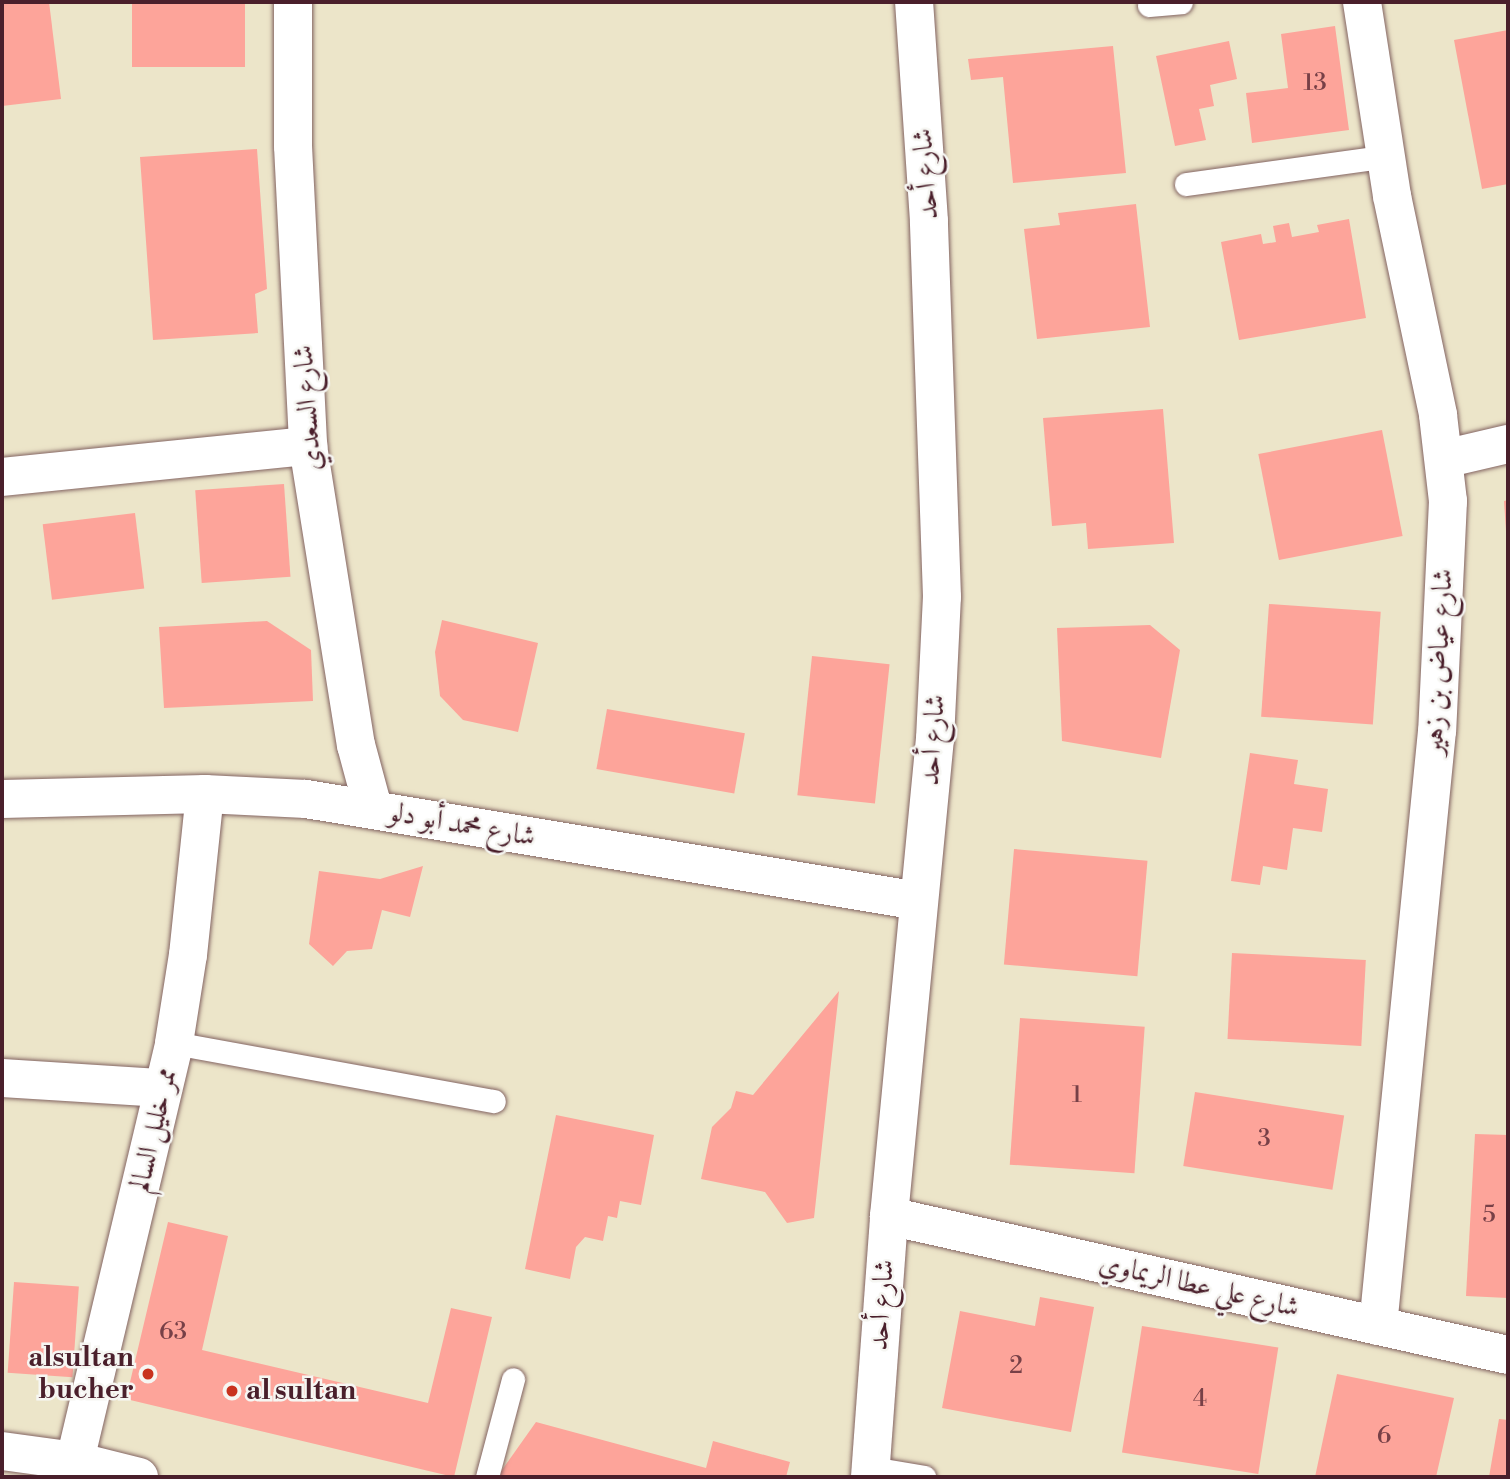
<!DOCTYPE html>
<meta charset="utf-8">
<style>
body{margin:0}
#map{position:relative;width:1510px;height:1479px;overflow:hidden;background:#ece5c9;font-family:"Libre Bodoni",Amiri,serif}
div>[style]{position:absolute}
.building>*{inset:0;background:#fda49a;transform-origin:0 0}
.roads{filter:drop-shadow(0 0 2px #836462) drop-shadow(0 0 2px #836462)}
.service>*{height:23px;margin:-11.5px;padding:0 11.5px;transform-origin:11.5px;border-radius:11.5px;background:#fff}
.minor>*{height:38px;margin:-19px;padding:0 19px;transform-origin:19px;border-radius:19px;background:#fff}
.tertiary>*{height:38px;margin:-19px;padding:0 19px;transform-origin:19px;border-radius:19px;background:#fff}
.dots>*{width:19px;height:19px;translate:-50% -50%;box-sizing:border-box;border:4px solid #f6f6f2;border-radius:50%}
span{translate:-50% -50%;white-space:nowrap;text-align:center;line-height:1.15;-webkit-text-stroke:5px #f6f6f2;paint-order:stroke}
.number-label{font-size:24px;color:#774047}
.number-label span{-webkit-text-stroke-width:0}
.street-label{font-size:28px;color:#4a1f2b}
.poi-label{font-size:28px;color:#4a1f2b;font-weight:700}
.right{translate:-100% -50%;text-align:right}
.left{translate:0 -50%;text-align:left}
.frame{position:absolute;inset:0;border:4px solid #4a1f2b;pointer-events:none}
</style>
<div id="map">
<div class="building">
<i style="clip-path:polygon(2px 2px,49px 2px,61px 99px,2px 106px)"></i>
<i style="left:132px;top:2px;width:113px;height:65px"></i>
<i style="clip-path:polygon(1335px 26px,1349px 130px,1252px 143px,1246px 93px,1288px 88px,1281px 34px)"></i>
<i style="clip-path:polygon(1508px 30px,1508px 184px,1482px 189px,1454px 40px)"></i>
<i style="clip-path:polygon(1229px 41px,1237px 79px,1210px 85px,1214px 106px,1199px 109px,1206px 140px,1175px 146px,1156px 56px)"></i>
<i style="clip-path:polygon(1113px 46px,1126px 173px,1013px 183px,1003px 77px,971px 80px,968px 59px)"></i>
<i style="clip-path:polygon(257px 149px,267px 289px,255px 294px,258px 333px,153px 340px,140px 157px)"></i>
<i style="clip-path:polygon(1136px 204px,1150px 327px,1037px 339px,1024px 229px,1060px 225px,1058px 213px)"></i>
<i style="clip-path:polygon(1349px 219px,1366px 318px,1239px 340px,1221px 242px,1261px 234px,1263px 244px,1276px 242px,1273px 226px,1289px 223px,1292px 237px,1319px 232px,1317px 225px)"></i>
<i style="clip-path:polygon(1163px 409px,1174px 543px,1088px 549px,1086px 523px,1052px 526px,1043px 418px)"></i>
<i style="left:1382px;top:430px;width:108px;height:126px;rotate:79deg"></i>
<i style="left:284px;top:484px;width:93px;height:89px;rotate:86deg"></i>
<i style="clip-path:polygon(1508px 500px,1508px 531px,1506px 531px,1504px 501px)"></i>
<i style="left:135px;top:513px;width:76px;height:93px;rotate:83deg"></i>
<i style="left:1269px;top:604px;width:112px;height:113px;rotate:4deg"></i>
<i style="clip-path:polygon(442px 620px,538px 643px,518px 732px,463px 720px,440px 696px,435px 652px)"></i>
<i style="clip-path:polygon(267px 621px,311px 650px,313px 701px,164px 708px,159px 627px)"></i>
<i style="clip-path:polygon(1150px 625px,1180px 650px,1161px 758px,1062px 741px,1057px 628px)"></i>
<i style="left:812px;top:656px;width:78px;height:140px;rotate:6deg"></i>
<i style="left:607px;top:709px;width:140px;height:61px;rotate:10deg"></i>
<i style="clip-path:polygon(1250px 753px,1298px 760px,1294px 784px,1328px 789px,1322px 832px,1293px 828px,1287px 870px,1263px 866px,1260px 885px,1231px 881px)"></i>
<i style="left:1014px;top:849px;width:134px;height:116px;rotate:5deg"></i>
<i style="clip-path:polygon(423px 866px,410px 917px,382px 910px,372px 949px,347px 951px,333px 966px,309px 944px,319px 871px,380px 879px)"></i>
<i style="left:1232px;top:953px;width:134px;height:86px;rotate:3deg"></i>
<i style="clip-path:polygon(839px 991px,814px 1218px,787px 1223px,765px 1192px,701px 1179px,712px 1127px,731px 1108px,736px 1091px,753px 1095px)"></i>
<i style="left:1020px;top:1018px;width:125px;height:147px;rotate:4deg"></i>
<i style="left:1195px;top:1092px;width:151px;height:75px;rotate:9deg"></i>
<i style="clip-path:polygon(556px 1115px,654px 1135px,641px 1205px,620px 1201px,617px 1218px,608px 1216px,603px 1241px,585px 1237px,576px 1247px,570px 1279px,525px 1269px)"></i>
<i style="clip-path:polygon(1475px 1134px,1508px 1135px,1508px 1298px,1466px 1296px)"></i>
<i style="clip-path:polygon(168px 1222px,228px 1236px,202px 1350px,428px 1403px,451px 1308px,492px 1317px,454px 1477px,126px 1399px)"></i>
<i style="left:14px;top:1282px;width:65px;height:91px;rotate:4deg"></i>
<i style="clip-path:polygon(1040px 1297px,1094px 1307px,1071px 1432px,942px 1408px,960px 1311px,1035px 1326px)"></i>
<i style="left:1142px;top:1326px;width:138px;height:128px;rotate:9deg"></i>
<i style="clip-path:polygon(1337px 1374px,1454px 1398px,1436px 1477px,1315px 1477px)"></i>
<i style="clip-path:polygon(1499px 1419px,1508px 1420px,1508px 1477px,1489px 1477px)"></i>
<i style="clip-path:polygon(536px 1422px,706px 1468px,713px 1441px,790px 1462px,786px 1477px,497px 1477px)"></i>
</div>
<div class="roads">
<div class="service">
<i style="left:1149px;top:5px;width:32px;rotate:-5deg"></i>
<i style="left:1186px;top:184px;width:203px;rotate:-7.9deg"></i>
<i style="left:174px;top:1043px;width:325px;rotate:10.3deg"></i>
<i style="left:871px;top:1468px;width:54px;rotate:9.6deg"></i>
<i style="left:487px;top:1477px;width:101px;rotate:-75.1deg"></i>
</div>
<div class="minor">
<i style="left:293px;top:2px;width:144px;rotate:90deg"></i>
<i style="left:293px;top:146px;width:300px;rotate:87.1deg"></i>
<i style="left:308px;top:446px;width:303px;rotate:80.9deg"></i>
<i style="left:356px;top:745px;width:65px;rotate:74.9deg"></i>
<i style="left:1362px;top:2px;width:196px;rotate:81.2deg"></i>
<i style="left:1392px;top:196px;width:224px;rotate:78.1deg"></i>
<i style="left:1438px;top:415px;width:87px;rotate:83.4deg"></i>
<i style="left:1448px;top:501px;width:230px;rotate:92.7deg"></i>
<i style="left:1437px;top:731px;width:598px;rotate:95.66deg"></i>
<i style="left:1444px;top:459px;width:66px;rotate:-13.2deg"></i>
<i style="left:2px;top:477px;width:308px;rotate:-5.8deg"></i>
<i style="left:2px;top:799px;width:203px;rotate:-1.4deg"></i>
<i style="left:205px;top:794px;width:101px;rotate:2.8deg"></i>
<i style="left:306px;top:799px;width:621px;rotate:9.45deg"></i>
<i style="left:2px;top:1078px;width:161px;rotate:3.6deg"></i>
<i style="left:889px;top:1216px;width:634px;rotate:12.66deg"></i>
<i style="left:71px;top:1477px;width:446px;rotate:-76.6deg"></i>
<i style="left:174px;top:1043px;width:89px;rotate:-81deg"></i>
<i style="left:188px;top:955px;width:162px;rotate:-84deg"></i>
<i style="left:870px;top:1477px;width:262px;rotate:-85.8deg"></i>
<i style="left:889px;top:1216px;width:479px;rotate:-84.5deg"></i>
<i style="left:935px;top:739px;width:142px;rotate:-87.2deg"></i>
<i style="left:942px;top:597px;width:376px;rotate:-92deg"></i>
<i style="left:929px;top:221px;width:220px;rotate:-93.9deg"></i>
</div>
<div class="tertiary">
<i style="left:2px;top:1451px;width:74px;rotate:7.8deg"></i>
<i style="left:75px;top:1461px;width:66px;rotate:14deg"></i>
</div>
</div>
<div class="dots">
<i style="left:148px;top:1374px;background:#c8321e"></i>
<i style="left:232px;top:1391px;background:#c8321e"></i>
</div>
<div class="number-label">
<span style="left:1315px;top:84px">13</span>
<span style="left:1077px;top:1096px">1</span>
<span style="left:1264px;top:1140px">3</span>
<span style="left:1489px;top:1216px">5</span>
<span style="left:173px;top:1333px">63</span>
<span style="left:1016px;top:1367px">2</span>
<span style="left:1200px;top:1400px">4</span>
<span style="left:1384px;top:1437px">6</span>
</div>
<div class="street-label">
<span style="left:926px;top:174px;rotate:-94deg">شارع أحد</span>
<span style="left:308px;top:408px;rotate:-94deg">شارع السعدي</span>
<span style="left:1439px;top:662px;rotate:-87deg">شارع عياض بن زهير</span>
<span style="left:933px;top:740px;rotate:-86deg">شارع أحد</span>
<span style="left:462px;top:825px;rotate:10deg">شارع محمد أبو دلو</span>
<span style="left:154px;top:1130px;rotate:-77deg">ممر خليل السالم</span>
<span style="left:1199px;top:1286px;rotate:13deg">شارع علي عطا الريماوي</span>
<span style="left:882px;top:1305px;rotate:-86deg">شارع أحد</span>
</div>
<div class="poi-label">
<span class="right" style="left:134px;top:1374px">alsultan<br>bucher</span>
<span class="left" style="left:246px;top:1391px">al sultan</span>
</div>
<div class="frame"></div>
</div>
